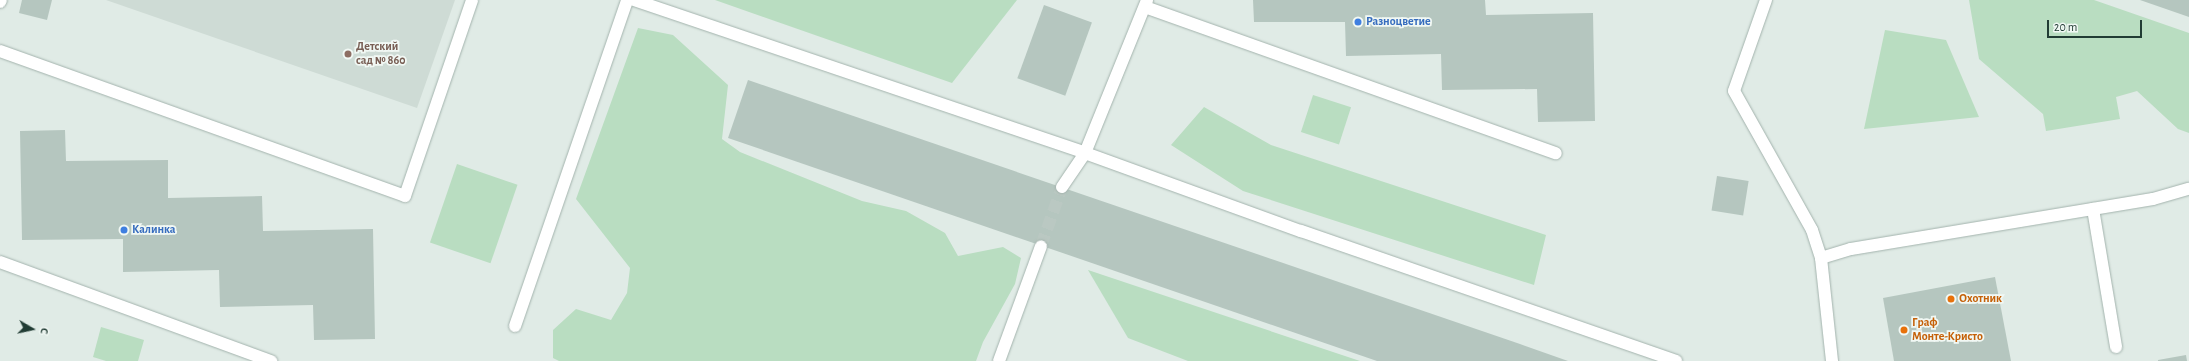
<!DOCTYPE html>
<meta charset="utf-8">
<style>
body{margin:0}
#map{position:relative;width:2189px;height:361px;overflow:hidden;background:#e0ebe6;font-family:"Alegreya Sans",sans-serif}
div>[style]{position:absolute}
.built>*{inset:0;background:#cedbd5}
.green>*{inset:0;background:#b9ddc1;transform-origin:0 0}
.building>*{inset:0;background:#b5c6bf;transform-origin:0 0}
.minor-tunnel>*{height:12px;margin-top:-6px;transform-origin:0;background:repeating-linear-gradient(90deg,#bac8c2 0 12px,transparent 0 18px)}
.roads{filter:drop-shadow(0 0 1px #a3b3ad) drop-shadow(0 0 1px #a3b3ad)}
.minor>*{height:12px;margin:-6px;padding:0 6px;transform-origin:6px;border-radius:6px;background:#fff}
.dots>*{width:11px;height:11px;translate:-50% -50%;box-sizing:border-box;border:2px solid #f1f8f4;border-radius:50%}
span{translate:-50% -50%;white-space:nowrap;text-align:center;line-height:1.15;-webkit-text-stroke:3.5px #f1f8f4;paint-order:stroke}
.shop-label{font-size:12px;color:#366cbe;font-weight:700}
.left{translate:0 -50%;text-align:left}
.education-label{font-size:12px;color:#785e54;font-weight:700}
.food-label{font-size:12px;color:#c56008;font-weight:700}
.north{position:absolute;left:12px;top:309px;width:40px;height:40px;-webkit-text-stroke:3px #f1f8f4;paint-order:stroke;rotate:99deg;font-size:11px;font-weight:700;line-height:16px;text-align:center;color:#213c34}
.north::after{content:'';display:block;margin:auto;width:14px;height:18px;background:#213c34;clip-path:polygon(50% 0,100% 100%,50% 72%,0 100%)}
.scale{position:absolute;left:2047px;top:20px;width:95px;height:18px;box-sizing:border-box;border:2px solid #213c34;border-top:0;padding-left:5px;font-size:12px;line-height:14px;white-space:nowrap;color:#213c34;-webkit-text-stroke:3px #f1f8f4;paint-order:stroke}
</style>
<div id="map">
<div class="built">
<i style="clip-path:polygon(106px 0,455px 0,417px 108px)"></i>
</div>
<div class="green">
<i style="clip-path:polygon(715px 0,1017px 0,952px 83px)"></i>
<i style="clip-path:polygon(1969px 0,2094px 0,2189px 33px,2189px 133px,2178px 129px,2137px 91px,2116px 97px,2120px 119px,2046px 131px,2043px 114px,1979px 59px)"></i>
<i style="clip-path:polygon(638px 28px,673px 35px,728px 85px,722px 139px,740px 152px,862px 201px,906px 211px,945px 233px,958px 256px,1003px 247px,1021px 258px,1015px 284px,983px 342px,976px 361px,559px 361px,553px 358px,553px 330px,576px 309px,611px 320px,627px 293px,630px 268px,576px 199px)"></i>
<i style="clip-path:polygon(1885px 30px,1946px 40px,1979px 117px,1864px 129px)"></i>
<i style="left:1313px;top:95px;width:40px;height:39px;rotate:18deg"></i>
<i style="clip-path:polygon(1204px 107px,1271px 145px,1546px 235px,1534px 285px,1243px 191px,1171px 145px)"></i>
<i style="left:457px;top:164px;width:64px;height:83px;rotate:19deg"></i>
<i style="clip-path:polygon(1088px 270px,1360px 361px,1188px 361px,1128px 338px)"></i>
<i style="clip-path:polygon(101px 327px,144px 340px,138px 361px,106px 361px,93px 357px)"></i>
</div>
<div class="building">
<i style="clip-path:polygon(22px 0,52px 0,47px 20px,19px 13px)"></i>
<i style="clip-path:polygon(1253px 0,1485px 0,1486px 15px,1593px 13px,1595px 121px,1538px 122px,1537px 89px,1442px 90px,1441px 54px,1346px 56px,1345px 22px,1254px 22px)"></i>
<i style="clip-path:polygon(2140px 0,2189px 0,2189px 17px)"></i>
<i style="left:1044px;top:5px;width:51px;height:78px;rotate:20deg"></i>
<i style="clip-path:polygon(748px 80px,1520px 344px,1568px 361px,1377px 361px,728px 138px)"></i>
<i style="clip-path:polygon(65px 130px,66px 161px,168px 160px,168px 198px,262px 196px,263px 231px,373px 229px,375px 339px,314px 340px,313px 305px,220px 307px,219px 270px,123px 272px,123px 239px,22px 240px,20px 131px)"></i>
<i style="left:1717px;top:176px;width:32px;height:35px;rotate:9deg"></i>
<i style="clip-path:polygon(1995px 277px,2011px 361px,1894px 361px,1883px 298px)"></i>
<i style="clip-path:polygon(2186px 355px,2187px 361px,2158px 361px,2158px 360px)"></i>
</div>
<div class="minor-tunnel">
<i style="left:1041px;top:246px;width:63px;rotate:-70.4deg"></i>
</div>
<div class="roads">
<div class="minor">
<i style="left:634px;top:0;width:476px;rotate:18.7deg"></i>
<i style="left:1085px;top:153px;width:230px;rotate:19.9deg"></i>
<i style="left:1301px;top:231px;width:397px;rotate:19.1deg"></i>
<i style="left:1766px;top:0;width:96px;rotate:109.4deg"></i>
<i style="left:1734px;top:91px;width:159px;rotate:60.7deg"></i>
<i style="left:1812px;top:230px;width:29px;rotate:72deg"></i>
<i style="left:1821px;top:258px;width:104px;rotate:83.9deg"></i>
<i style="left:0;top:2px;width:2px;rotate:-63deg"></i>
<i style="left:1145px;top:7px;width:436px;rotate:19.6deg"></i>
<i style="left:0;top:51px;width:430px;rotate:19.7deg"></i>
<i style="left:405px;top:196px;width:207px;rotate:-71.1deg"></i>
<i style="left:1062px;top:187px;width:41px;rotate:-55.9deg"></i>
<i style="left:1085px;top:153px;width:165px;rotate:-67.9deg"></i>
<i style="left:2093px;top:209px;width:140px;rotate:80.5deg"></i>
<i style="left:1821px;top:258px;width:31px;rotate:-17deg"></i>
<i style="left:1851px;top:249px;width:306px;rotate:-9.4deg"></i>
<i style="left:2153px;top:199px;width:37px;rotate:-16deg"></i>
<i style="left:0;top:262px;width:289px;rotate:20.1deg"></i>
<i style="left:515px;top:326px;width:345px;rotate:-71deg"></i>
<i style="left:999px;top:361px;width:122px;rotate:-69.9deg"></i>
</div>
</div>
<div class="dots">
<i style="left:1358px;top:22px;background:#3f7fe0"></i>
<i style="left:348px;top:54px;background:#8d6e63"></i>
<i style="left:124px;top:230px;background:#3f7fe0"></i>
<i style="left:1951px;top:299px;background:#e8710a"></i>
<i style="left:1904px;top:330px;background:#e8710a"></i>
</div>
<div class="shop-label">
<span class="left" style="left:1366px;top:22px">Разноцветие</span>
<span class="left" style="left:132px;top:230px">Калинка</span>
</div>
<div class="education-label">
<span class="left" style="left:356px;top:54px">Детский<br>сад № 860</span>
</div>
<div class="food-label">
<span class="left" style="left:1959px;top:299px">Охотник</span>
<span class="left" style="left:1912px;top:330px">Граф<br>Монте-Кристо</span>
</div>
<div class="north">С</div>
<div class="scale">20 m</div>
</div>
